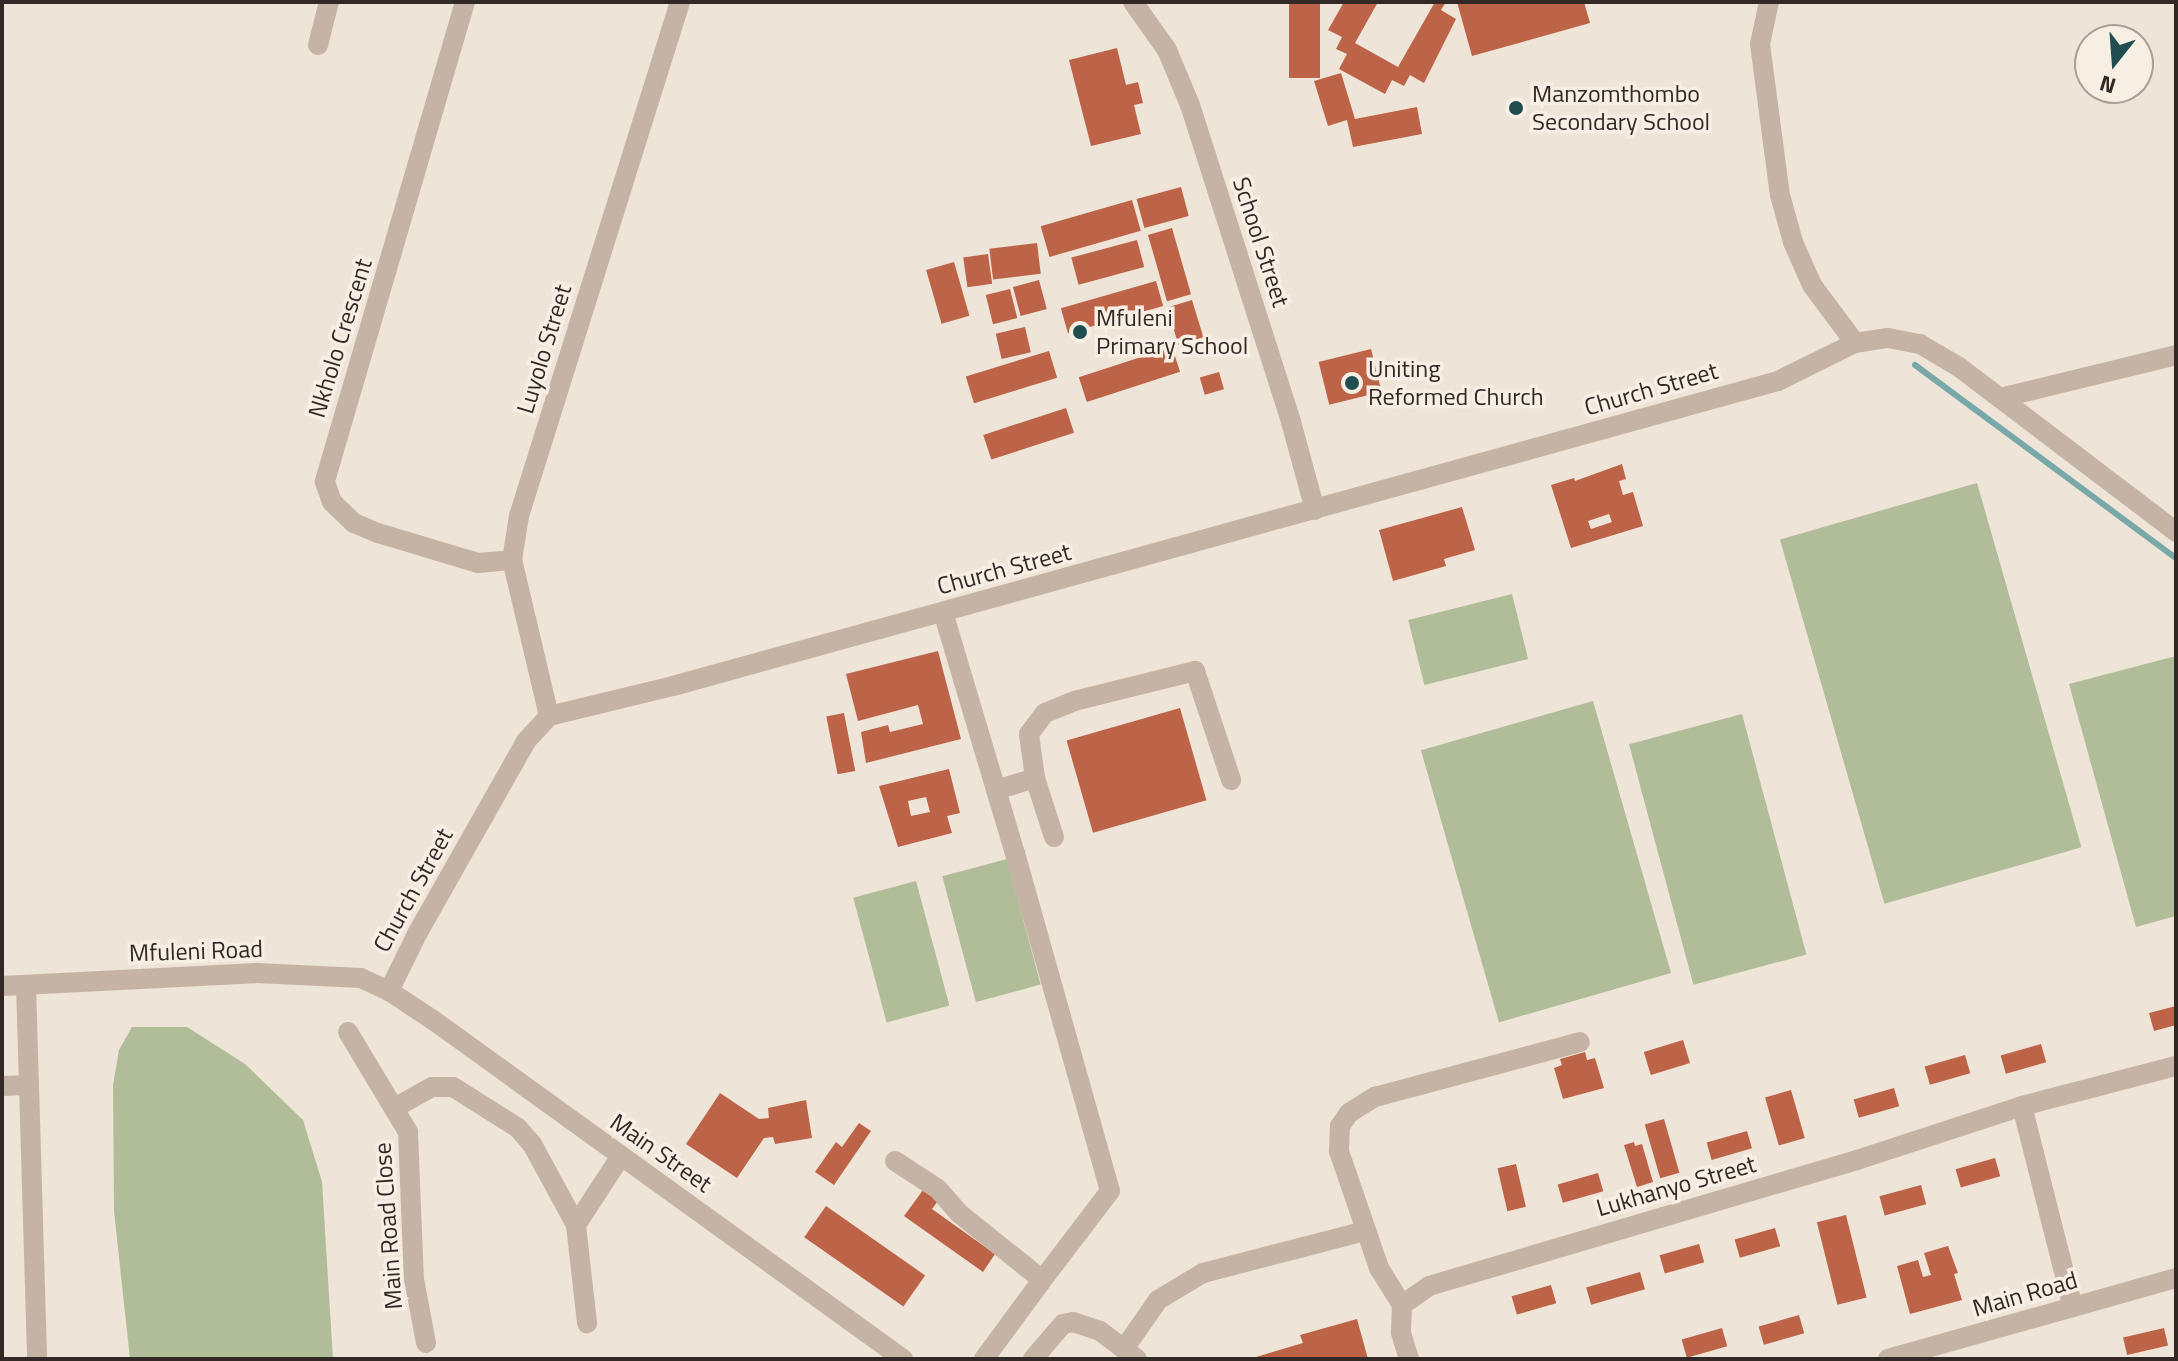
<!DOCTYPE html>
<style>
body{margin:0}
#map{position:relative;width:2178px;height:1361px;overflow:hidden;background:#efe4d8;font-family:"Titillium Web",sans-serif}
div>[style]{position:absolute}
.green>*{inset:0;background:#b1bc99;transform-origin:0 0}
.stream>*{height:6px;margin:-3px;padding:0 3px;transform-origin:3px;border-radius:3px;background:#79a8a9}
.building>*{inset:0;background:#bd6348;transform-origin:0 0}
.minor>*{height:20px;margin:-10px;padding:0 10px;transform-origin:10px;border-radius:10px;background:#c5b4a5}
.dots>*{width:22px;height:22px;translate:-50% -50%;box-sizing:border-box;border:4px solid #f7eee4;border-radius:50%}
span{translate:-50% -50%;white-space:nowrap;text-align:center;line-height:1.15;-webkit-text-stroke:7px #f7eee4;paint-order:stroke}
.poi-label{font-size:24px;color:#322926}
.left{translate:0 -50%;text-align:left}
.street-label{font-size:24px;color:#322926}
.frame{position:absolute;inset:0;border:4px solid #322926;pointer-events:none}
.north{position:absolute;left:2074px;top:24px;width:80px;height:80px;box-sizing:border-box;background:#f7eee4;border:2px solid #a89f98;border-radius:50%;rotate:197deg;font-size:22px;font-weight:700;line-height:32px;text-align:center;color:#322926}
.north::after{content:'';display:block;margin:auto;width:28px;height:36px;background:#1f4d50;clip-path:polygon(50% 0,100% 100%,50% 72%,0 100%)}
</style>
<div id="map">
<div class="green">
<i style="left:1977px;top:483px;width:379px;height:205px;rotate:74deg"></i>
<i style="left:1512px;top:594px;width:67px;height:107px;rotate:76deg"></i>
<i style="clip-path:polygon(2176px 656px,2176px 916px,2136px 927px,2069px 684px)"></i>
<i style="left:1593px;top:701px;width:283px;height:179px;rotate:74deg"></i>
<i style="left:1742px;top:714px;width:249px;height:117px;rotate:75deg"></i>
<i style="left:1007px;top:859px;width:130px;height:67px;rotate:75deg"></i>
<i style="left:916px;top:881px;width:129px;height:65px;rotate:75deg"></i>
<i style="clip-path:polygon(132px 1027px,187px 1027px,245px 1064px,303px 1120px,322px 1182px,333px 1359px,130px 1359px,114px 1211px,113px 1085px,119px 1050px)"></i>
</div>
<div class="stream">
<i style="left:1915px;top:365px;width:325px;rotate:36.5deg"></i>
</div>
<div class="building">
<i style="left:1289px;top:2px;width:31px;height:76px"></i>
<i style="clip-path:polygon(1344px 2px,1378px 2px,1355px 43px,1398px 67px,1435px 2px,1446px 2px,1441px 10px,1456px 19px,1424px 83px,1410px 75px,1404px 86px,1392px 80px,1385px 94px,1339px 69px,1347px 54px,1336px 49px,1342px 37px,1328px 30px)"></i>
<i style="clip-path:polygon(1457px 2px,1584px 2px,1590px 23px,1472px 56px)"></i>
<i style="clip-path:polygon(1117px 48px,1126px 85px,1138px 82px,1143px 103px,1134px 105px,1141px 134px,1091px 146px,1069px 60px)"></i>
<i style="clip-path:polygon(1341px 73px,1355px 119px,1417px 107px,1422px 134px,1353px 147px,1347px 120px,1328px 126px,1314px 81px)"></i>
<i style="left:1181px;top:187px;width:30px;height:46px;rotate:75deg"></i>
<i style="left:1132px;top:200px;width:32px;height:95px;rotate:74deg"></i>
<i style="left:1172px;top:228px;width:69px;height:25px;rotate:74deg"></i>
<i style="left:1137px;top:240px;width:28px;height:68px;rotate:75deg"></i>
<i style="left:1037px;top:243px;width:31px;height:48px;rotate:83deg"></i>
<i style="left:988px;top:254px;width:30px;height:25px;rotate:82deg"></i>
<i style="left:954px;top:262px;width:56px;height:29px;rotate:74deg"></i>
<i style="left:1039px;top:280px;width:30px;height:27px;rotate:75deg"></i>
<i style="left:1156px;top:281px;width:26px;height:99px;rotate:74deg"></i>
<i style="left:1010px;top:289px;width:30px;height:25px;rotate:76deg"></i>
<i style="left:1192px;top:300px;width:39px;height:26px;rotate:73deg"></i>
<i style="left:1025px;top:327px;width:26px;height:30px;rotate:77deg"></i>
<i style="left:1172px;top:347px;width:26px;height:98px;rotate:72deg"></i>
<i style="left:1371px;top:349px;width:44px;height:54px;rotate:76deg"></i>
<i style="left:1049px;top:351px;width:28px;height:87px;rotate:73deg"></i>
<i style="left:1219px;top:372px;width:18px;height:20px;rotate:74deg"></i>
<i style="left:1066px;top:408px;width:26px;height:87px;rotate:72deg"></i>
<i style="clip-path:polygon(evenodd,1622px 464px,1626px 479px,1619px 481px,1623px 495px,1633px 492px,1643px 526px,1571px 548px,1551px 485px,1574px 478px,1575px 481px,1622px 464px,1609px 514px,1612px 522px,1591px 529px,1588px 521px,1609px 514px)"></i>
<i style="clip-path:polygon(1462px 507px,1475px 550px,1444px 559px,1446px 566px,1393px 581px,1379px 530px)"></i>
<i style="clip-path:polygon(938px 651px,961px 739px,866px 763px,861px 732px,888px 725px,890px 732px,923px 724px,918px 705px,858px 721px,846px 674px)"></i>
<i style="left:1180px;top:708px;width:96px;height:118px;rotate:74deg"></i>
<i style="left:844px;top:713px;width:59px;height:18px;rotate:79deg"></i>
<i style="clip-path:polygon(evenodd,949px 769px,960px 813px,947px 816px,952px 833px,898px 847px,879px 786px,949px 769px,926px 797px,930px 812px,911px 816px,908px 801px,926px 797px)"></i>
<i style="clip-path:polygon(2176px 1006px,2176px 1025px,2154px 1031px,2149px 1013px)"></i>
<i style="left:1683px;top:1040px;width:24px;height:41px;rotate:73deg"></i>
<i style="left:2041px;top:1044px;width:19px;height:42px;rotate:74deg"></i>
<i style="clip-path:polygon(1585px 1052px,1587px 1060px,1595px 1058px,1604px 1088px,1563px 1099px,1554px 1068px,1562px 1065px,1560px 1059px)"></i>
<i style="left:1965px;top:1055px;width:19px;height:42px;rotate:74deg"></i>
<i style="left:1894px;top:1088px;width:19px;height:42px;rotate:74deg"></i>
<i style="left:1791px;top:1090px;width:50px;height:27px;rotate:74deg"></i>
<i style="clip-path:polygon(720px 1093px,759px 1119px,769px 1118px,768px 1108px,806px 1100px,812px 1138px,775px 1144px,773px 1137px,764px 1138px,737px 1178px,686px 1144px)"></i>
<i style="left:1664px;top:1119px;width:56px;height:20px;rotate:74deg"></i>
<i style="clip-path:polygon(859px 1123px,871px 1131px,834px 1185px,815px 1172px,836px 1142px,842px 1147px)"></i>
<i style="left:1747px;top:1131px;width:18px;height:42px;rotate:74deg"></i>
<i style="clip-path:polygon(1634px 1142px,1635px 1146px,1642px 1144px,1653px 1182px,1637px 1187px,1624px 1145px)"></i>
<i style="left:1995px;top:1158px;width:19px;height:41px;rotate:74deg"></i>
<i style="left:1516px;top:1164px;width:44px;height:19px;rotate:77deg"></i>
<i style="left:1598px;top:1173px;width:19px;height:42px;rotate:74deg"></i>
<i style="left:1921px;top:1185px;width:20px;height:43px;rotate:75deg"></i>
<i style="clip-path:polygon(926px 1186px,941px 1197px,932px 1209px,995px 1254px,983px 1272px,904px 1216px)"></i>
<i style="left:826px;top:1206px;width:121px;height:38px;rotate:35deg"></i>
<i style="left:1846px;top:1215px;width:85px;height:30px;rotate:76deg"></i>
<i style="left:1775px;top:1228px;width:19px;height:42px;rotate:74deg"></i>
<i style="left:1699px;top:1244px;width:19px;height:41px;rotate:74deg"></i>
<i style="clip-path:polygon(1948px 1246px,1958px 1273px,1954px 1274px,1962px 1300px,1910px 1314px,1897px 1266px,1918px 1260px,1923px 1277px,1931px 1275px,1924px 1253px)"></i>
<i style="left:1640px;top:1272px;width:18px;height:56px;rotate:74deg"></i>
<i style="left:1551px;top:1285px;width:19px;height:41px;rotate:74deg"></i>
<i style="left:1799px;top:1315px;width:19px;height:42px;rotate:74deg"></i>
<i style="clip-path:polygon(1357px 1319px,1368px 1359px,1249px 1359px,1303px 1343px,1300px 1335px)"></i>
<i style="left:1722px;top:1328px;width:19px;height:42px;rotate:74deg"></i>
<i style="left:2164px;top:1328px;width:18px;height:42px;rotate:77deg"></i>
</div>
<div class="minor">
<i style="left:465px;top:2px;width:500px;rotate:106.3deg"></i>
<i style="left:325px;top:482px;width:21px;rotate:71deg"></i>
<i style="left:332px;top:502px;width:30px;rotate:44deg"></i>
<i style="left:354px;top:523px;width:26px;rotate:23deg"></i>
<i style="left:378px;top:533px;width:104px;rotate:16.7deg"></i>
<i style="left:478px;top:563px;width:34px;rotate:-5deg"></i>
<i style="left:1133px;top:2px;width:59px;rotate:54.7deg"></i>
<i style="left:1167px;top:50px;width:60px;rotate:67.3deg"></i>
<i style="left:1190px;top:105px;width:333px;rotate:72.3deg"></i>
<i style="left:1291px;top:422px;width:91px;rotate:74.7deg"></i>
<i style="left:1769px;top:2px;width:43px;rotate:102.1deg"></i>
<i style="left:1760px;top:44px;width:152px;rotate:82.5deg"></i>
<i style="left:1780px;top:195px;width:49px;rotate:74.5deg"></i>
<i style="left:1793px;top:242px;width:47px;rotate:66.2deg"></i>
<i style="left:1812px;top:285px;width:72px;rotate:53.4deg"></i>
<i style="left:318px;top:45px;width:44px;rotate:-75.7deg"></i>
<i style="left:2000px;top:398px;width:181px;rotate:-13.7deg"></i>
<i style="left:943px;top:612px;width:252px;rotate:73.4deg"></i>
<i style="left:1015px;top:853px;width:351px;rotate:74.3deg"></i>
<i style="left:1110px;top:1191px;width:116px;rotate:127.3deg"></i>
<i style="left:549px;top:716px;width:160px;rotate:-103.3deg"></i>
<i style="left:512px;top:560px;width:45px;rotate:-81deg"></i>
<i style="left:519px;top:516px;width:539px;rotate:-72.61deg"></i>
<i style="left:996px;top:790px;width:41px;rotate:-17.1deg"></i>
<i style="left:1054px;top:837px;width:62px;rotate:-107.9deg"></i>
<i style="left:1035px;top:778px;width:44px;rotate:-97.8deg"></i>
<i style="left:1029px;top:734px;width:26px;rotate:-53deg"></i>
<i style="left:1045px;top:713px;width:31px;rotate:-22deg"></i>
<i style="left:1074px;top:701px;width:125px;rotate:-13.9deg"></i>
<i style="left:1195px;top:671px;width:115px;rotate:71.7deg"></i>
<i style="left:26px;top:985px;width:374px;rotate:88.3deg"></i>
<i style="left:2px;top:986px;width:255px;rotate:-2.9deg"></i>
<i style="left:257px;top:973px;width:104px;rotate:2.8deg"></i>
<i style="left:361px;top:978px;width:31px;rotate:25deg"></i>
<i style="left:389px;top:991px;width:53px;rotate:33.4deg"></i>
<i style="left:433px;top:1020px;width:580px;rotate:35.8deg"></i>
<i style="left:389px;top:991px;width:64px;rotate:-63.8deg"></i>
<i style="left:417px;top:934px;width:222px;rotate:-60.5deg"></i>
<i style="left:526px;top:741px;width:34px;rotate:-47deg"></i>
<i style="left:549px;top:716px;width:128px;rotate:-13.6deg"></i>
<i style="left:673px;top:686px;width:1146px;rotate:-15.43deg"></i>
<i style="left:1778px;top:381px;width:86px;rotate:-26.3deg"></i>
<i style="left:1855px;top:343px;width:33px;rotate:-9deg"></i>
<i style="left:1888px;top:338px;width:33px;rotate:11deg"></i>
<i style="left:1920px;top:344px;width:45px;rotate:30.5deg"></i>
<i style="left:1959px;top:367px;width:273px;rotate:37.2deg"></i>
<i style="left:348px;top:1032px;width:117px;rotate:59deg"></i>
<i style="left:408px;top:1132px;width:147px;rotate:87.7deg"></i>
<i style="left:414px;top:1279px;width:65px;rotate:79.4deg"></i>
<i style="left:2px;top:1086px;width:25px;rotate:-2deg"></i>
<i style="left:2022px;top:1106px;width:207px;rotate:75.8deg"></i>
<i style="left:396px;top:1107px;width:41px;rotate:-29.1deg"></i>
<i style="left:432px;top:1087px;width:21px"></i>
<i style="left:453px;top:1087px;width:77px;rotate:32.2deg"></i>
<i style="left:518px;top:1128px;width:21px;rotate:49deg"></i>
<i style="left:532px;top:1144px;width:92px;rotate:61.5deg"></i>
<i style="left:576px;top:1225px;width:99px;rotate:83.6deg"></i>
<i style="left:895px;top:1161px;width:51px;rotate:33.1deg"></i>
<i style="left:938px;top:1189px;width:33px;rotate:49deg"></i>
<i style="left:960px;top:1214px;width:102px;rotate:38.7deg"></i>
<i style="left:1040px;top:1278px;width:5px;rotate:90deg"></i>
<i style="left:1040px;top:1283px;width:94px;rotate:126.4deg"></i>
<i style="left:576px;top:1225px;width:82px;rotate:-56.9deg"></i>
<i style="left:1402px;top:1305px;width:44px;rotate:-121.9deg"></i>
<i style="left:1379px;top:1268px;width:124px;rotate:-108.9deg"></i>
<i style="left:1339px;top:1151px;width:25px;rotate:-88deg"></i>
<i style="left:1340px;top:1126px;width:16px;rotate:-55deg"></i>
<i style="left:1349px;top:1113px;width:31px;rotate:-32deg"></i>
<i style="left:1375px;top:1097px;width:212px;rotate:-15deg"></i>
<i style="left:1124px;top:1349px;width:60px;rotate:-55.2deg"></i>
<i style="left:1158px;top:1300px;width:52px;rotate:-31deg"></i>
<i style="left:1203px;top:1273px;width:167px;rotate:-14.5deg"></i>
<i style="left:1033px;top:1359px;width:46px;rotate:-49.4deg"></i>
<i style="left:1063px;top:1324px;width:10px;rotate:-11deg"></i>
<i style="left:1073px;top:1322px;width:28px;rotate:18deg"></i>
<i style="left:1100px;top:1331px;width:46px;rotate:37.1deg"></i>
<i style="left:1409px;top:1359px;width:28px;rotate:-107deg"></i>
<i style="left:1401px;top:1332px;width:27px;rotate:-88deg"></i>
<i style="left:1402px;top:1305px;width:33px;rotate:-35deg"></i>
<i style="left:1429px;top:1286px;width:446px;rotate:-16.4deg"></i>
<i style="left:1857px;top:1160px;width:174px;rotate:-18.1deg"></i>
<i style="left:2022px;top:1106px;width:159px;rotate:-14.6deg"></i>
<i style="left:1888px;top:1359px;width:299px;rotate:-15.7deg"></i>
</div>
<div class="dots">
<i style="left:1516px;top:108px;background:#1f4d50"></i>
<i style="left:1080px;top:332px;background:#1f4d50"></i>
<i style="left:1352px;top:383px;background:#1f4d50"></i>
</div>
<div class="poi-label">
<span class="left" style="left:1532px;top:108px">Manzomthombo<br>Secondary School</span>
<span class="left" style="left:1096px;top:332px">Mfuleni<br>Primary School</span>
<span class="left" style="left:1368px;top:383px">Uniting<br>Reformed Church</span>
</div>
<div class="street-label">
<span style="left:1261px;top:242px;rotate:72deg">School Street</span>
<span style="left:340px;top:338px;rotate:-73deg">Nkholo Crescent</span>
<span style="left:544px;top:349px;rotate:-73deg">Luyolo Street</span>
<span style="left:1651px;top:389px;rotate:-16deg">Church Street</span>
<span style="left:1004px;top:569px;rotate:-15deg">Church Street</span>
<span style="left:413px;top:890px;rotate:-61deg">Church Street</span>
<span style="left:196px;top:951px;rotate:-2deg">Mfuleni Road</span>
<span style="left:661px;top:1153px;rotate:35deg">Main Street</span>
<span style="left:1676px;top:1186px;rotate:-16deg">Lukhanyo Street</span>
<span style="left:388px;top:1226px;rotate:-94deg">Main Road Close</span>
<span style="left:2025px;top:1294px;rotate:-16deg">Main Road</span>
</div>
<div class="frame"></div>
<div class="north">N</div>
</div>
